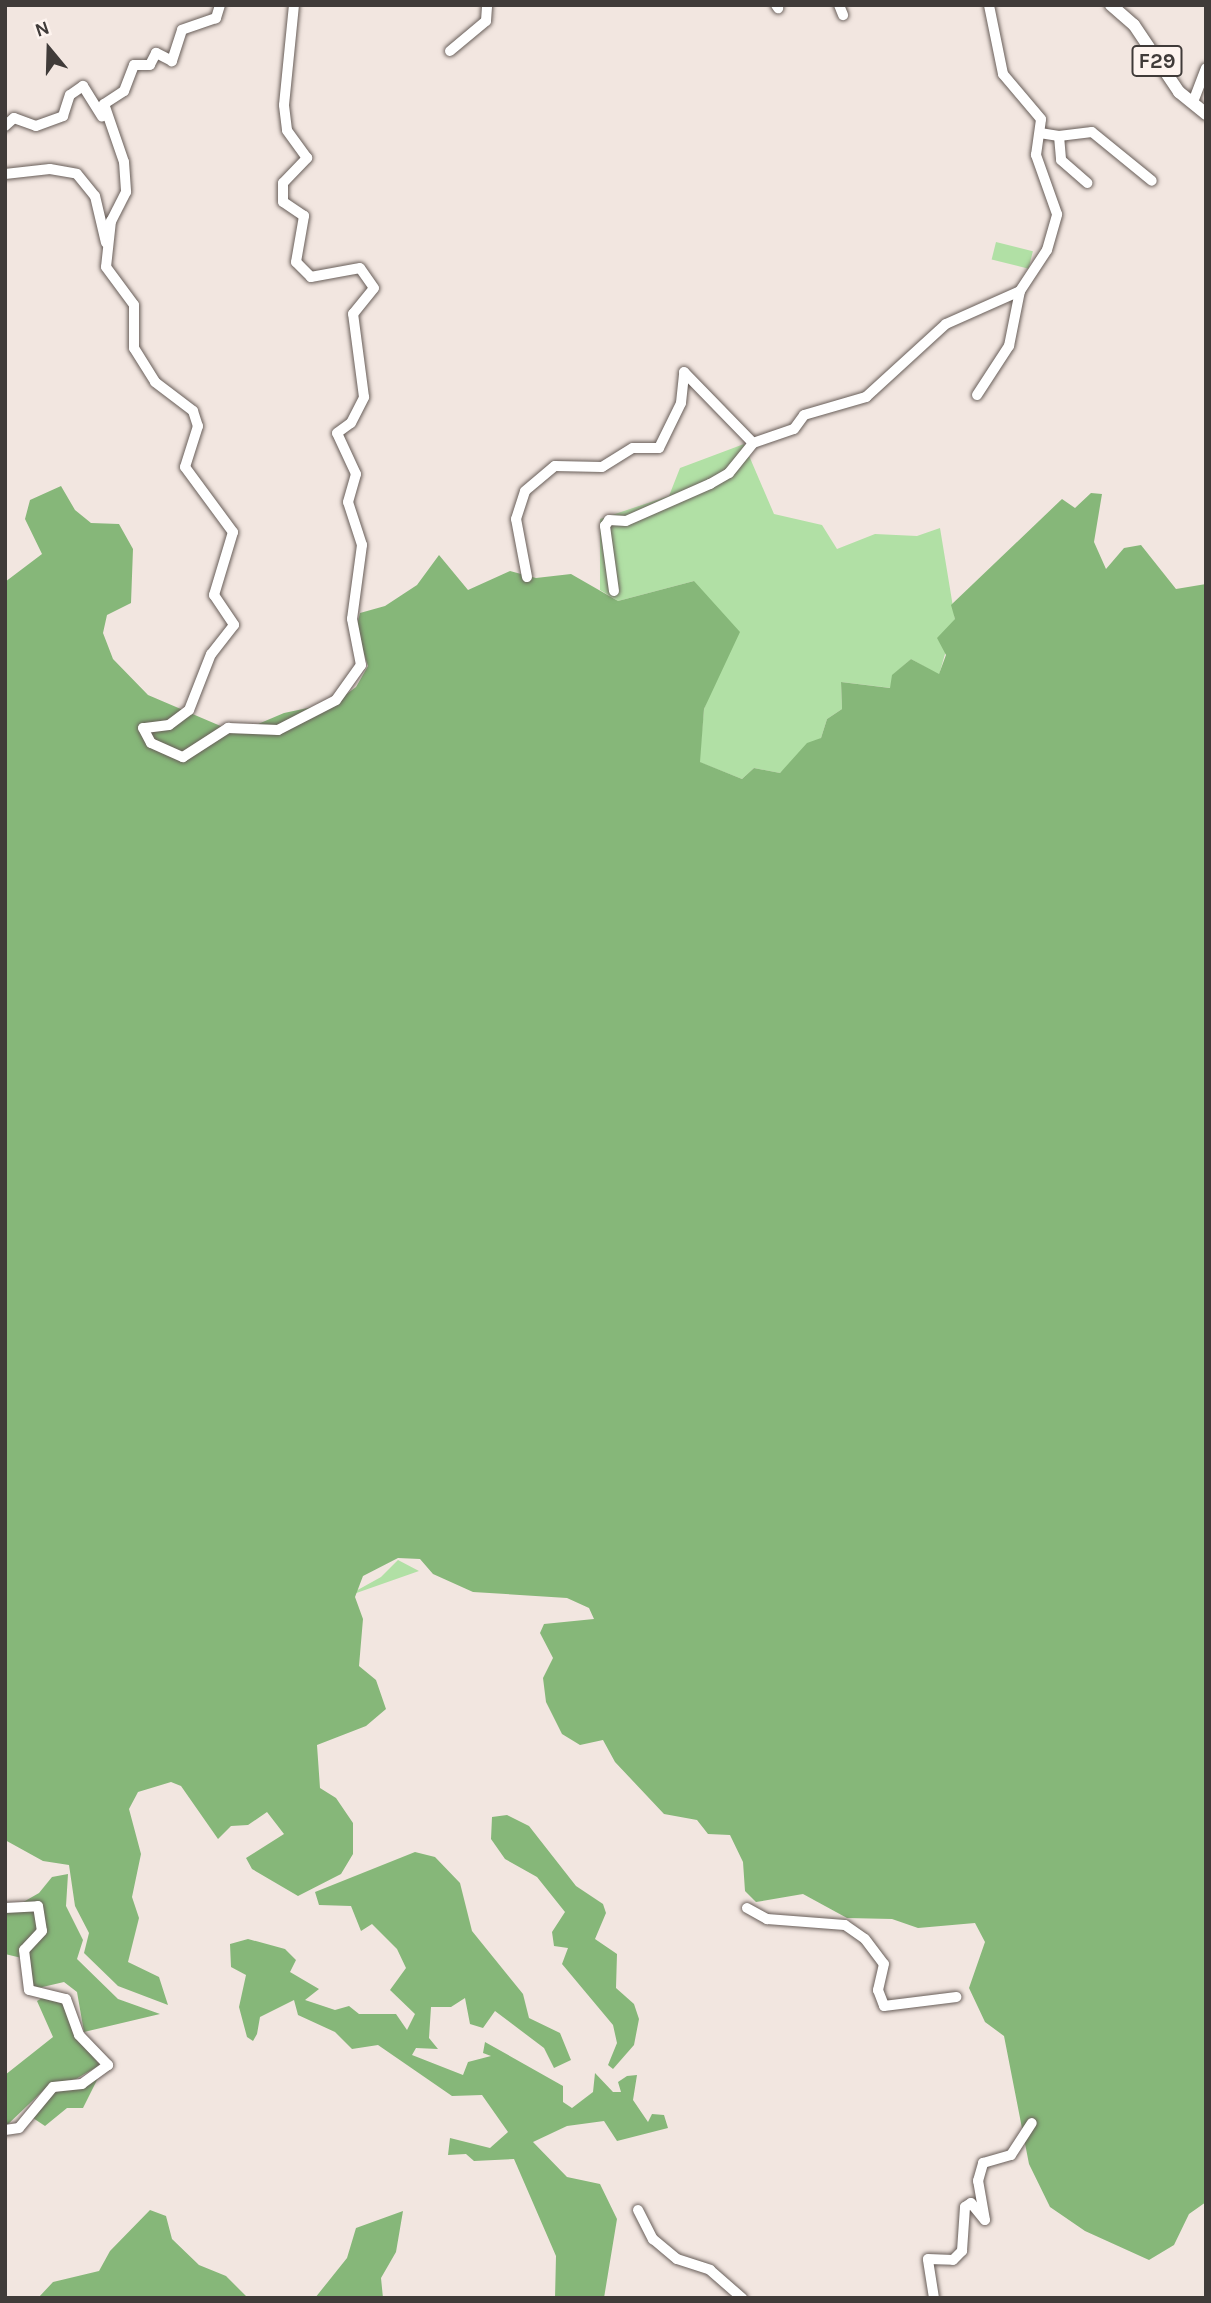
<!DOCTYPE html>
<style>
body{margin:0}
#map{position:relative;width:1211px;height:2303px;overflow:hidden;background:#f2e6e0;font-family:Karla,sans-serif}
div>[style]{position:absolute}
.green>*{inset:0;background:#b1e0a5;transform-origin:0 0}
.forest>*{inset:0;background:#86b779}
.roads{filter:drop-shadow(0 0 2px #685e59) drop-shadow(0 0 2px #685e59)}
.minor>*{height:10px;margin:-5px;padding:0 5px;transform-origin:5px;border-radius:5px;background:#fff}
.major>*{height:12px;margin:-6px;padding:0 6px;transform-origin:6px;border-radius:6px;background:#fff}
span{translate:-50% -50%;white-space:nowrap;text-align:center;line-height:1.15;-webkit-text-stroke:6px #fef4ef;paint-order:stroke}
.shield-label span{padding:2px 5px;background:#fef4ef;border:2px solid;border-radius:5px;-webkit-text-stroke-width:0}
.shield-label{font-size:21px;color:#403b39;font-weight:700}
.frame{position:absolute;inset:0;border:7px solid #403b39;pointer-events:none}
.north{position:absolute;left:14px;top:14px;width:70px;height:70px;-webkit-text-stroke:5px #fef4ef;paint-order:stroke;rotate:341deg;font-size:19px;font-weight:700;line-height:28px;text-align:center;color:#403b39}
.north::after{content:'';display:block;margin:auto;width:24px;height:32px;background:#403b39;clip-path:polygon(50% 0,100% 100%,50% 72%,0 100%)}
</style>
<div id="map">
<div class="green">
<i style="left:996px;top:242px;width:38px;height:18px;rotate:14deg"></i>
<i style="clip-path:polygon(744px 444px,774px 514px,822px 525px,837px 549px,875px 534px,917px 536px,940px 528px,955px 619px,939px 675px,911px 659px,893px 675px,891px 688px,841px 682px,842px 709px,827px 719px,821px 738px,780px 773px,754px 768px,742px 779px,699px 762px,704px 709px,713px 685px,694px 581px,618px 601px,600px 590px,600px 519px,669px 496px,680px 468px)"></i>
<i style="clip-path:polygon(398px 1560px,419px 1571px,345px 1597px,381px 1577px)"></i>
</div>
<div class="forest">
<i style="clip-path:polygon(61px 486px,75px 510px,91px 523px,119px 524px,133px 549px,131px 603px,107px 615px,103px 633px,113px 659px,148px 695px,237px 733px,284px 713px,336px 702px,356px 687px,368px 666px,356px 629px,360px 613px,385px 606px,417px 585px,439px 555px,468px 590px,510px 571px,536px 578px,571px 574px,618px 601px,694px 581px,740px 632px,704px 709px,700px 762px,742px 779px,754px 768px,780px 773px,807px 743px,821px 738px,827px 719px,842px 709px,841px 682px,890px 688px,892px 675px,911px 659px,939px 674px,946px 655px,937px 638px,955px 619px,951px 605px,1062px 499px,1075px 508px,1091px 493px,1102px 494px,1094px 542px,1106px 569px,1124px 548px,1141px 545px,1176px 589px,1206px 584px,1206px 2202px,1189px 2214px,1174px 2245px,1149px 2260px,1085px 2231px,1050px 2207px,1029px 2164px,1004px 2036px,985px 2022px,969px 1988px,985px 1942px,975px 1923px,918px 1928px,892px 1919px,847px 1918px,803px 1894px,756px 1902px,745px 1891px,743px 1862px,730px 1835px,708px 1834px,697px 1820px,664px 1814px,615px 1762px,603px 1740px,580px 1745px,562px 1734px,546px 1702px,543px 1678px,553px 1658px,540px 1633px,544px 1624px,594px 1619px,589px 1608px,567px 1598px,473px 1592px,433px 1574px,420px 1559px,398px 1558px,363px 1576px,355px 1597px,363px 1619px,359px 1666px,376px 1680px,386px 1709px,366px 1726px,317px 1745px,320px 1788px,336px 1798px,353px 1823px,353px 1854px,341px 1874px,298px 1896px,252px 1869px,246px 1858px,284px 1834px,267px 1812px,248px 1825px,231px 1826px,218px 1839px,181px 1786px,171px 1782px,138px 1792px,129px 1809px,141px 1854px,132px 1897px,139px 1918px,128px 1962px,159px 1977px,168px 2005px,118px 1986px,84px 1953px,89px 1933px,75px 1906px,69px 1865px,43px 1861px,5px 1840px,5px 582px,42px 554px,25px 519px,30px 500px)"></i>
<i style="clip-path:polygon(507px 1815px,529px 1826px,576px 1886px,603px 1904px,606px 1913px,595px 1939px,617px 1954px,616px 1988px,634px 2004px,639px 2019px,634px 2045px,613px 2069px,608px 2065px,617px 2043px,613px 2025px,562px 1964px,568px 1948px,554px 1946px,552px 1932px,565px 1912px,537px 1877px,505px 1859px,491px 1839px,492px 1817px)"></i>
<i style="clip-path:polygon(415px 1852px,435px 1857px,460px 1883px,472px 1931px,523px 1994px,529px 2018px,560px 2033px,571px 2060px,554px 2068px,544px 2048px,495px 2011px,483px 2028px,470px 2024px,465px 1998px,451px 2007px,431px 2007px,429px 2038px,438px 2049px,416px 2048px,412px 2055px,463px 2075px,468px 2062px,491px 2056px,483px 2053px,485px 2042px,563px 2086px,563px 2102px,572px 2108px,593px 2092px,595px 2073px,613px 2092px,621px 2092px,618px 2082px,627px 2076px,637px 2075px,633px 2100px,648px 2122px,652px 2114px,664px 2115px,668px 2128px,617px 2141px,604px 2121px,567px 2126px,533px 2142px,567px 2177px,600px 2184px,617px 2219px,604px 2298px,555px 2298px,556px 2256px,514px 2159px,474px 2161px,466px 2154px,448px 2155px,450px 2138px,490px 2148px,508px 2132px,482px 2095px,452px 2096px,378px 2045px,352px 2049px,335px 2032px,298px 2015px,294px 2000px,260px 2017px,257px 2034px,253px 2041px,247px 2037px,239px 2007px,246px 1975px,231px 1967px,230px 1944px,248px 1939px,285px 1949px,296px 1960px,290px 1972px,319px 1989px,305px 2000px,335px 2010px,349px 2006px,359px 2014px,396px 2014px,407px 2030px,415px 2014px,390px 1990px,406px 1968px,397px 1949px,372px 1924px,361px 1931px,351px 1906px,319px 1905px,315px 1892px)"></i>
<i style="clip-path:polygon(68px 1874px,66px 1906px,83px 1940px,77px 1959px,118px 1999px,160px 2014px,84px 2032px,77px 1992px,64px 1982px,34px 1989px,30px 1960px,5px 1954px,6px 1912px,39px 1893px,52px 1877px)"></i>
<i style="clip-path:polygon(51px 1993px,62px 1994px,73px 2033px,100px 2065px,76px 2079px,50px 2084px,5px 2127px,5px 2075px,53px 2037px,37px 2001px)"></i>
<i style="clip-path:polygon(98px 2078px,83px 2108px,67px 2108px,45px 2126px,33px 2118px,53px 2093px)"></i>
<i style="clip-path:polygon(150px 2210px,166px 2216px,172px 2239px,199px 2265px,226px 2276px,248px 2298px,38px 2298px,53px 2282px,99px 2271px,110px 2251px)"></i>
<i style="clip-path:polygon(403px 2211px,396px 2252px,381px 2278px,383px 2298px,315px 2298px,347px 2258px,356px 2228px)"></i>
</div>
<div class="roads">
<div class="minor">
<i style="left:220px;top:5px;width:14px;rotate:107deg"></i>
<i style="left:216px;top:18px;width:36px;rotate:161deg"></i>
<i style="left:182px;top:30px;width:33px;rotate:108deg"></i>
<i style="left:172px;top:61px;width:18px;rotate:-153deg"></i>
<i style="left:156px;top:53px;width:13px;rotate:117deg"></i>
<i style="left:150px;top:65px;width:16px;rotate:180deg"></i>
<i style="left:134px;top:65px;width:28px;rotate:111deg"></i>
<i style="left:124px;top:91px;width:24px;rotate:147deg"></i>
<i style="left:104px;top:104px;width:61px;rotate:71deg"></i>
<i style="left:124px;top:162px;width:30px;rotate:86deg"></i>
<i style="left:126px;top:192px;width:33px;rotate:117deg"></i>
<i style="left:111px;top:221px;width:46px;rotate:96.2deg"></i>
<i style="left:106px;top:267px;width:47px;rotate:53.6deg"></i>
<i style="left:134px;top:305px;width:43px;rotate:90deg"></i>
<i style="left:134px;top:348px;width:40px;rotate:58deg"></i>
<i style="left:155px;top:382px;width:48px;rotate:37.3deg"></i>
<i style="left:193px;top:411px;width:16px;rotate:72deg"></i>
<i style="left:198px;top:426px;width:43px;rotate:107.6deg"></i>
<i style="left:185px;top:467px;width:81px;rotate:53.6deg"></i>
<i style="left:233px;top:532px;width:66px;rotate:106.8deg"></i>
<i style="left:214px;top:595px;width:36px;rotate:56deg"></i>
<i style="left:234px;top:625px;width:37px;rotate:128deg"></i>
<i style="left:211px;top:654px;width:60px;rotate:111.4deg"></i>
<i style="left:189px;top:710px;width:25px;rotate:143deg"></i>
<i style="left:169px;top:725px;width:26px;rotate:173deg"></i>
<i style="left:143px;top:728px;width:17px;rotate:62deg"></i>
<i style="left:151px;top:743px;width:35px;rotate:24deg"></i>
<i style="left:183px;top:757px;width:54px;rotate:-32.8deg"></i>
<i style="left:228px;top:728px;width:50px;rotate:2.3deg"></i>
<i style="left:278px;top:730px;width:65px;rotate:-27.3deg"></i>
<i style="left:336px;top:700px;width:43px;rotate:-54.5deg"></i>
<i style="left:361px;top:665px;width:47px;rotate:-101.1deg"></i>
<i style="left:352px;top:619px;width:75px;rotate:-82.3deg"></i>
<i style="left:362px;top:545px;width:45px;rotate:-108deg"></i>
<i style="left:348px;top:502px;width:29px;rotate:-74deg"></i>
<i style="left:356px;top:474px;width:45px;rotate:-114.9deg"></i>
<i style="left:337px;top:433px;width:17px;rotate:-36deg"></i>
<i style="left:351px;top:423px;width:29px;rotate:-63deg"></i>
<i style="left:364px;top:397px;width:84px;rotate:-97.5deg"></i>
<i style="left:353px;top:314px;width:33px;rotate:-51deg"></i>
<i style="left:374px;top:288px;width:24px;rotate:-125deg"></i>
<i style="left:360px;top:268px;width:50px;rotate:169.6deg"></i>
<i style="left:311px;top:277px;width:21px;rotate:-135deg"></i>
<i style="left:296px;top:262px;width:47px;rotate:-80.1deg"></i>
<i style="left:304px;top:216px;width:25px;rotate:-146deg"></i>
<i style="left:283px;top:202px;width:19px;rotate:-90deg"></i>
<i style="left:283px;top:183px;width:35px;rotate:-46deg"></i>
<i style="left:307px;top:158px;width:34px;rotate:-126deg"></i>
<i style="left:287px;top:130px;width:25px;rotate:-97deg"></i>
<i style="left:284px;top:105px;width:100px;rotate:-84.3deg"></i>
<i style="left:776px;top:5px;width:4px;rotate:56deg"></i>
<i style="left:839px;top:5px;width:11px;rotate:68deg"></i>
<i style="left:450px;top:51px;width:47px;rotate:-39.8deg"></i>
<i style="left:486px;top:21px;width:16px;rotate:-86deg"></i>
<i style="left:1193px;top:102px;width:36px;rotate:-69deg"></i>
<i style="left:5px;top:126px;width:12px;rotate:-42deg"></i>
<i style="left:14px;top:118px;width:23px;rotate:20deg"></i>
<i style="left:36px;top:126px;width:29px;rotate:-20deg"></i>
<i style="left:63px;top:116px;width:22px;rotate:-72deg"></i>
<i style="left:70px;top:95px;width:16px;rotate:-35deg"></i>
<i style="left:83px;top:86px;width:36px;rotate:58deg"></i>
<i style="left:1040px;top:133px;width:19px;rotate:9deg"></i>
<i style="left:1059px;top:136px;width:24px;rotate:85deg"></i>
<i style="left:1061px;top:160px;width:35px;rotate:41deg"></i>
<i style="left:1059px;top:136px;width:33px;rotate:-7deg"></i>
<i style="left:1092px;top:132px;width:77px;rotate:39.2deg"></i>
<i style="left:5px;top:174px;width:45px;rotate:-6.3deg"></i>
<i style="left:50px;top:169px;width:27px;rotate:10deg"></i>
<i style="left:77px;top:174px;width:28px;rotate:51deg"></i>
<i style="left:95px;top:196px;width:48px;rotate:76.8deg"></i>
<i style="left:977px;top:395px;width:59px;rotate:-56.9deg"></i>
<i style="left:1009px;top:346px;width:56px;rotate:-78.7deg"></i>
<i style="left:1020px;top:291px;width:49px;rotate:-56.6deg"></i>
<i style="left:1047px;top:250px;width:37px;rotate:-74deg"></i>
<i style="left:1057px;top:214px;width:63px;rotate:-109.6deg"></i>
<i style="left:1036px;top:155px;width:36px;rotate:-82deg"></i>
<i style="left:1041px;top:119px;width:59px;rotate:-130.2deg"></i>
<i style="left:1003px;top:74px;width:70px;rotate:-101.5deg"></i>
<i style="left:527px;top:577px;width:59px;rotate:-100.7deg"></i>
<i style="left:516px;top:519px;width:29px;rotate:-72deg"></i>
<i style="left:525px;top:491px;width:39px;rotate:-40deg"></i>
<i style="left:555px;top:466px;width:47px;rotate:1.2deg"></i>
<i style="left:602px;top:467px;width:36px;rotate:-32deg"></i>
<i style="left:633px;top:448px;width:26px"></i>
<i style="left:659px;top:448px;width:50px;rotate:-63.9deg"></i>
<i style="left:681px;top:403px;width:31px;rotate:-84deg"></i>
<i style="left:684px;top:372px;width:99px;rotate:45.8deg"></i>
<i style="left:614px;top:591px;width:66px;rotate:-97.9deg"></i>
<i style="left:605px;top:526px;width:7px;rotate:-56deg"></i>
<i style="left:609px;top:520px;width:17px;rotate:3deg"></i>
<i style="left:626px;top:521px;width:92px;rotate:-23.8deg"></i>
<i style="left:710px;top:484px;width:22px;rotate:-30deg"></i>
<i style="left:729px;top:473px;width:38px;rotate:-51deg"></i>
<i style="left:753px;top:443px;width:43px;rotate:-18.9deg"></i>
<i style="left:794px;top:429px;width:17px;rotate:-54deg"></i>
<i style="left:804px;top:415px;width:65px;rotate:-16.2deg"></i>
<i style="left:866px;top:397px;width:108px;rotate:-42.4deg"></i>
<i style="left:946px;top:324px;width:81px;rotate:-24deg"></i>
<i style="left:5px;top:1908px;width:33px;rotate:-3deg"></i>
<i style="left:38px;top:1906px;width:25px;rotate:81deg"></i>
<i style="left:42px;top:1931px;width:26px;rotate:133deg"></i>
<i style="left:24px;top:1950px;width:40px;rotate:82.9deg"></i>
<i style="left:29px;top:1990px;width:38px;rotate:14deg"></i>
<i style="left:66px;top:1999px;width:38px;rotate:70deg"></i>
<i style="left:79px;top:2035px;width:42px;rotate:46deg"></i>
<i style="left:108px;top:2065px;width:32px;rotate:144deg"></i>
<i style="left:82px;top:2084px;width:29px;rotate:174deg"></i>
<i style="left:53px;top:2087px;width:53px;rotate:129.7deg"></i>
<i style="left:19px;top:2128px;width:14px;rotate:172deg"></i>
<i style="left:747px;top:1908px;width:23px;rotate:29deg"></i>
<i style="left:767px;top:1919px;width:78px;rotate:4.4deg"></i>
<i style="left:845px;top:1925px;width:24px;rotate:35deg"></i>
<i style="left:865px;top:1939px;width:31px;rotate:53deg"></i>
<i style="left:884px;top:1964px;width:27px;rotate:103deg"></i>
<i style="left:878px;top:1990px;width:17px;rotate:69deg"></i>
<i style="left:884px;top:2006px;width:73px;rotate:-7.1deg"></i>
<i style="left:638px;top:2210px;width:33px;rotate:63deg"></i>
<i style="left:653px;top:2239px;width:31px;rotate:40deg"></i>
<i style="left:677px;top:2259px;width:35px;rotate:18deg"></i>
<i style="left:710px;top:2270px;width:43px;rotate:41.2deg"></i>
<i style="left:934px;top:2298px;width:39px;rotate:-99deg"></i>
<i style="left:928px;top:2259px;width:25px;rotate:2deg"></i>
<i style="left:953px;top:2260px;width:13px;rotate:-45deg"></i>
<i style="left:962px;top:2251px;width:44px;rotate:-86.1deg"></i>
<i style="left:965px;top:2207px;width:7px;rotate:-34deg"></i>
<i style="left:971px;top:2203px;width:22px;rotate:51deg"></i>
<i style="left:985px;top:2220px;width:40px;rotate:-100deg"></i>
<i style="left:978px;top:2181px;width:19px;rotate:-74deg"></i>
<i style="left:983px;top:2163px;width:29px;rotate:-16deg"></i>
<i style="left:1011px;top:2155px;width:38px;rotate:-57deg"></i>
</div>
<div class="major">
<i style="left:1111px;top:5px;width:30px;rotate:41deg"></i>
<i style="left:1134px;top:25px;width:81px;rotate:56.1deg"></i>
<i style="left:1179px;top:92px;width:35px;rotate:39deg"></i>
</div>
</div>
<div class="shield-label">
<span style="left:1157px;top:61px">F29</span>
</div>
<div class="frame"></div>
<div class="north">N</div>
</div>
